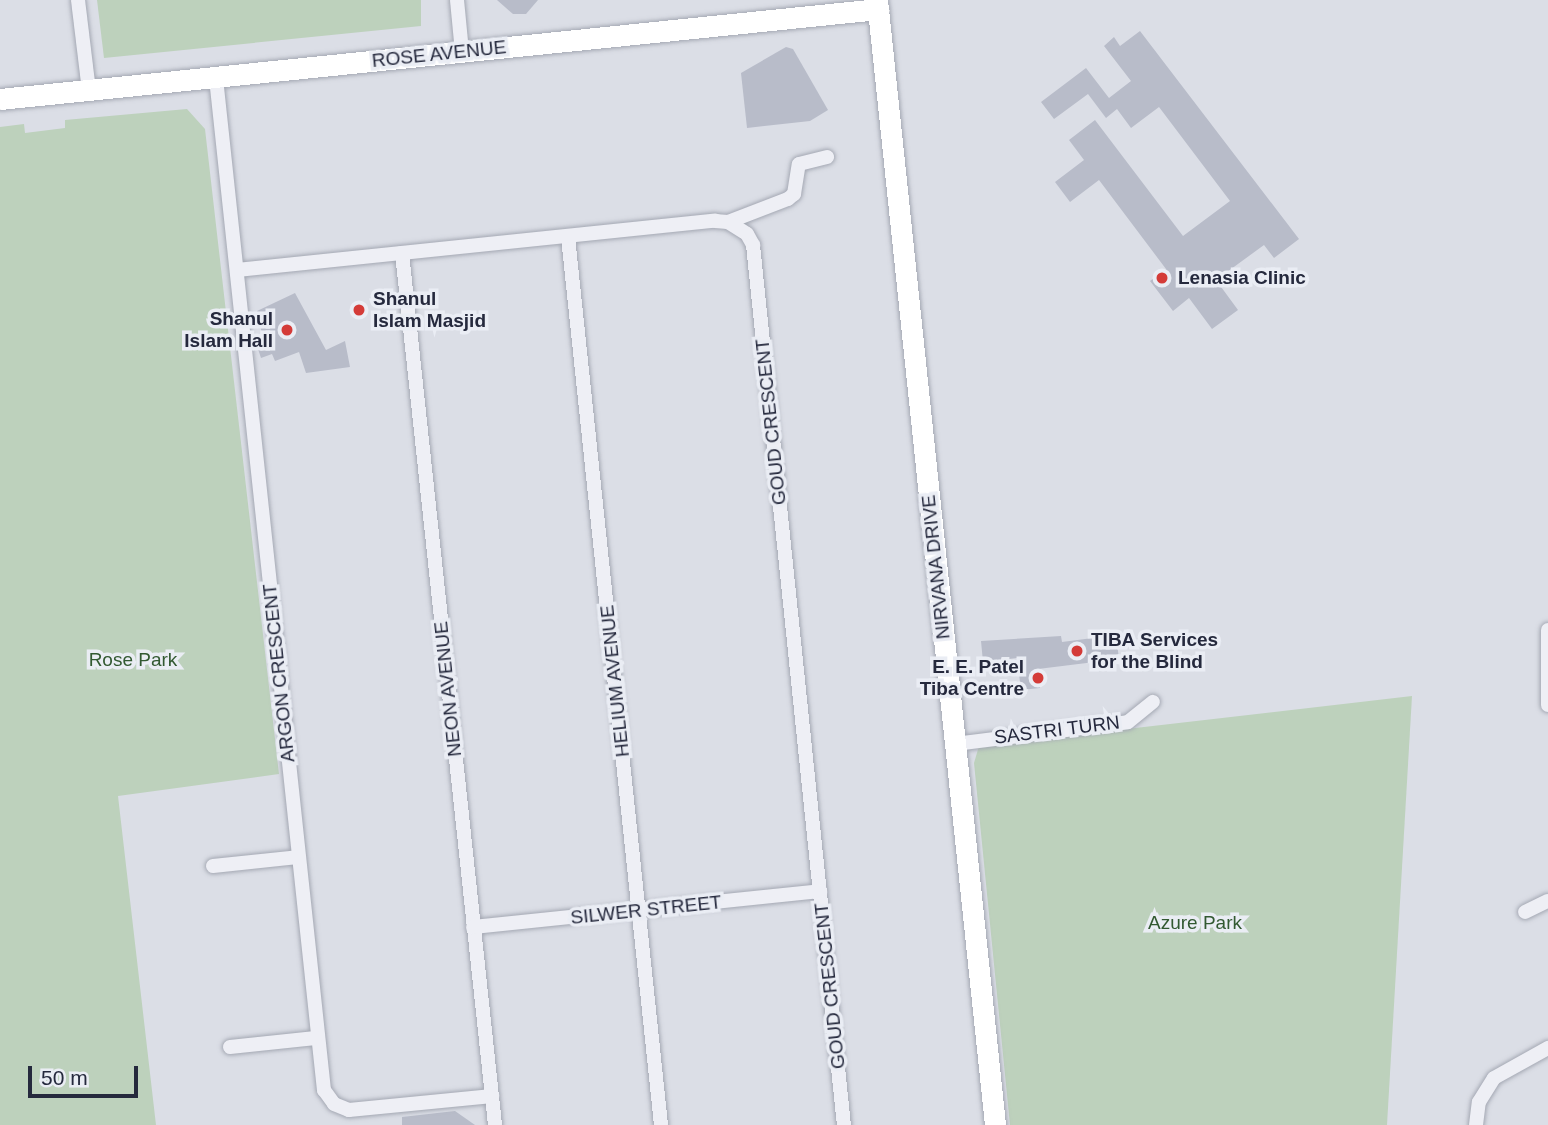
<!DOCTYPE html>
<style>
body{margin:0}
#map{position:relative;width:1548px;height:1125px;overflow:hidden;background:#dbdee6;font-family:Arial,sans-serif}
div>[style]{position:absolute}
.green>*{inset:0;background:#bdd1bc}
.building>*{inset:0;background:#b8bcc9}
.roads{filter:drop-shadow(0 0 2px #a4a8b3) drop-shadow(0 0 2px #a4a8b3)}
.street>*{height:14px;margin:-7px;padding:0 7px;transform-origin:7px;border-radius:7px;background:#eeeff5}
.secondary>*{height:21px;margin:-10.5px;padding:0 10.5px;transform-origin:10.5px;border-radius:10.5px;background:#fff}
.dots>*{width:19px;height:19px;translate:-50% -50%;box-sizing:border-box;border:4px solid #eaedf4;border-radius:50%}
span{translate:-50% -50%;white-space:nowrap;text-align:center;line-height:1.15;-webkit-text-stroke:7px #eaedf4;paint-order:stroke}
.street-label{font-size:19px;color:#25293d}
.poi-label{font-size:19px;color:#25293d;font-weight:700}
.left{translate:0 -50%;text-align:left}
.right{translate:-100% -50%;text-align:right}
.park-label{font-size:19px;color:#325931}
.scale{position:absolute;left:28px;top:1066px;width:110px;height:32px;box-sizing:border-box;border:4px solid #25293d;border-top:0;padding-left:9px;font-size:21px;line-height:24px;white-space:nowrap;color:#25293d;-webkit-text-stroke:5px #eaedf4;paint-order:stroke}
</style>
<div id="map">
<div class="green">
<i style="clip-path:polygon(97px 0,421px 0,421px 26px,104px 58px)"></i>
<i style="clip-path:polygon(187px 109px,205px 129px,279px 774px,118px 796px,156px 1125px,0 1125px,0 127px,24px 124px,25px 133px,65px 128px,65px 120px)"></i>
<i style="clip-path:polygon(1412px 696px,1387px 1125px,1010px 1125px,974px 763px,979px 746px)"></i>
</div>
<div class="building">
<i style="clip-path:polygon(497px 0,538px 0,526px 14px,513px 14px)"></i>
<i style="clip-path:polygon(1140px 31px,1299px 239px,1274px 258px,1264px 245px,1216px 280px,1238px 310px,1212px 329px,1189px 298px,1173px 311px,1150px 281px,1166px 269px,1099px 180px,1070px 202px,1055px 182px,1084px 160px,1069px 140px,1095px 120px,1183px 236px,1230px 201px,1159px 107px,1131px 128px,1117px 109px,1106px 118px,1088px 94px,1054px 119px,1041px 102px,1086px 68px,1109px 98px,1131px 81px,1104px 46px,1114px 37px,1120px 46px)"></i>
<i style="clip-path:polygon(786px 47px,793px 49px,828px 110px,810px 121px,747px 128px,741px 73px)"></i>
<i style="clip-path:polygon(295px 293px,326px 350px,345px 341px,350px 367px,306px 373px,299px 352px,275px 361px,272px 354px,261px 358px,257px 346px,264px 343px,257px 311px)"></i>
<i style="clip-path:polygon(1116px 635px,1119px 659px,1038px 669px,1040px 688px,1021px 690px,1017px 658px,983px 662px,981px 641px,1061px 636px,1062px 642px)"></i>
<i style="clip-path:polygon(455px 1111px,475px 1125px,402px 1125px,402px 1117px)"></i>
</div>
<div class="roads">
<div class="street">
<i style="left:78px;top:0;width:92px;rotate:83.1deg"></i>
<i style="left:457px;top:0;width:52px;rotate:84.5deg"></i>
<i style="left:216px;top:78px;width:1018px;rotate:83.91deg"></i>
<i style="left:324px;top:1090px;width:17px;rotate:54deg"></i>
<i style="left:334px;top:1104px;width:16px;rotate:22deg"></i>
<i style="left:349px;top:1110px;width:144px;rotate:-5.6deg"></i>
<i style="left:728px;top:222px;width:64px;rotate:-21deg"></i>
<i style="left:788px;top:199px;width:8px;rotate:-40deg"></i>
<i style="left:794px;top:194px;width:30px;rotate:-81deg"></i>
<i style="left:799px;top:164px;width:29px;rotate:-14deg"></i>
<i style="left:568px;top:237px;width:893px;rotate:84.02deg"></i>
<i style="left:402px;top:253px;width:877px;rotate:83.91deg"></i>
<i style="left:237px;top:270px;width:481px;rotate:-5.9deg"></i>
<i style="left:715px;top:221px;width:13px;rotate:4deg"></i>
<i style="left:728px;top:222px;width:22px;rotate:32deg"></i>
<i style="left:747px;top:234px;width:13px;rotate:61deg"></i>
<i style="left:753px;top:245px;width:885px;rotate:84.1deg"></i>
<i style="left:1548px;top:630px;width:75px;rotate:90deg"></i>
<i style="left:955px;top:744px;width:174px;rotate:-7.2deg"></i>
<i style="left:1128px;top:722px;width:32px;rotate:-39deg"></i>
<i style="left:213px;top:866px;width:85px;rotate:-6deg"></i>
<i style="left:1525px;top:912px;width:25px;rotate:-26deg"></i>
<i style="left:473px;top:927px;width:349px;rotate:-5.9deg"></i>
<i style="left:230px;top:1047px;width:86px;rotate:-6deg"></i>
<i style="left:1476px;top:1125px;width:23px;rotate:-83deg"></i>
<i style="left:1479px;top:1102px;width:28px;rotate:-58deg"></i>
<i style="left:1494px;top:1078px;width:62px;rotate:-29.1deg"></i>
</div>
<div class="secondary">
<i style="left:877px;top:0;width:1131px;rotate:84.01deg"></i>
<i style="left:0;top:99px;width:883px;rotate:-5.85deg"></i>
</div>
</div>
<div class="dots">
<i style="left:1162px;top:278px;background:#d43b38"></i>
<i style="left:359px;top:310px;background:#d43b38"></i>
<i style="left:287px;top:330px;background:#d43b38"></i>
<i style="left:1077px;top:651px;background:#d43b38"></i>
<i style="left:1038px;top:678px;background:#d43b38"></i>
</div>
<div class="street-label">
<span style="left:439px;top:54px;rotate:-6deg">ROSE AVENUE</span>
<span style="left:771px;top:422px;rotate:-96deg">GOUD CRESCENT</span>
<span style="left:936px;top:567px;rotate:-96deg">NIRVANA DRIVE</span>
<span style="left:279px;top:673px;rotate:-96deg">ARGON CRESCENT</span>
<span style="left:615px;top:681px;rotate:-96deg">HELIUM AVENUE</span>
<span style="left:448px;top:689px;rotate:-96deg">NEON AVENUE</span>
<span style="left:1057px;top:730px;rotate:-7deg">SASTRI TURN</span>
<span style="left:646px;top:910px;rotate:-6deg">SILWER STREET</span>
<span style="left:830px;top:986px;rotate:-96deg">GOUD CRESCENT</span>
</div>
<div class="poi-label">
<span class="left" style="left:1178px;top:278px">Lenasia Clinic</span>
<span class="left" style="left:373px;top:310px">Shanul<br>Islam Masjid</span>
<span class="right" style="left:273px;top:330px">Shanul<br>Islam Hall</span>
<span class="left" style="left:1091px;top:651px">TIBA Services<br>for the Blind</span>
<span class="right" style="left:1024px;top:678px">E. E. Patel<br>Tiba Centre</span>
</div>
<div class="park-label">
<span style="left:133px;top:660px">Rose Park</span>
<span style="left:1195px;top:923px">Azure Park</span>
</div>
<div class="scale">50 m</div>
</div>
